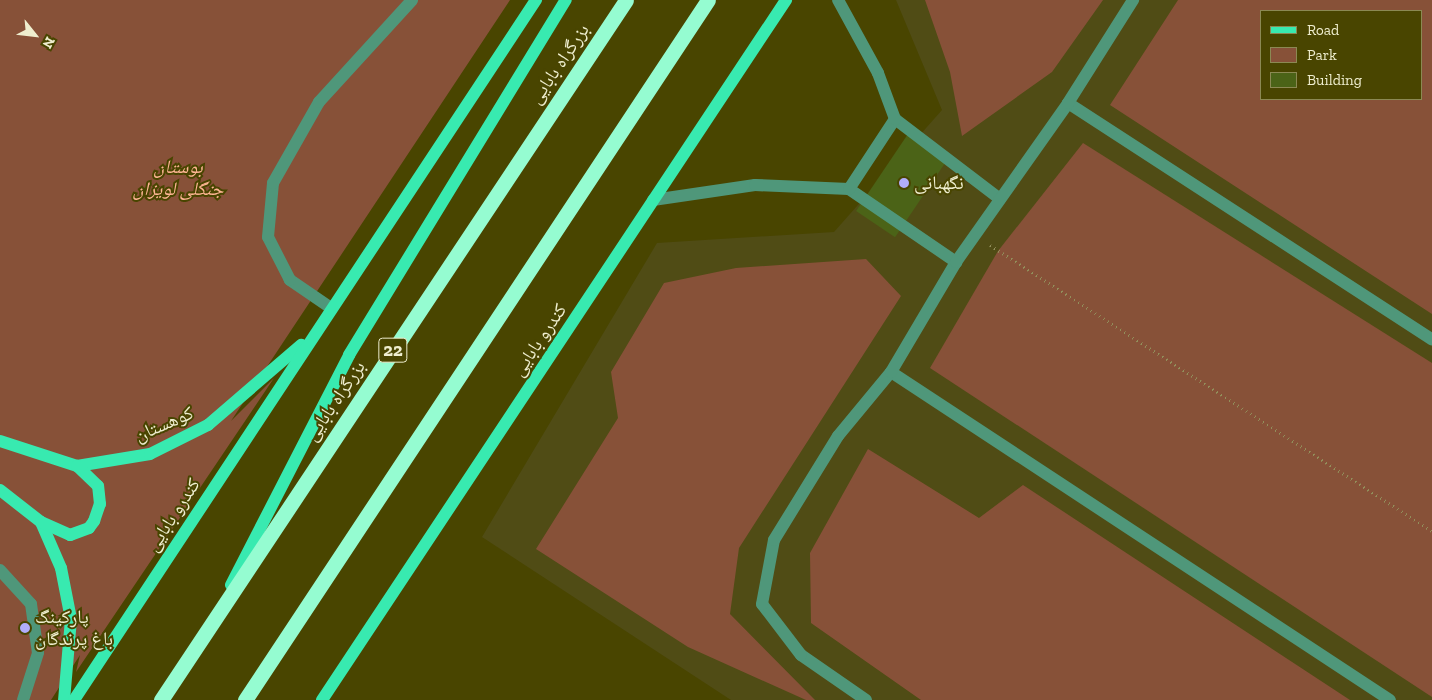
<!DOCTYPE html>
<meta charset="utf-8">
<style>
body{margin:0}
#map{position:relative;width:1432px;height:700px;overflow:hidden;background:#494500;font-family:"Zilla Slab","Noto Naskh Arabic",serif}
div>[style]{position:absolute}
.built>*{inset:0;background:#504c15}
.green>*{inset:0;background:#875138}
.building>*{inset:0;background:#4b6317;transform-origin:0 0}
.path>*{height:3px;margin-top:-1.5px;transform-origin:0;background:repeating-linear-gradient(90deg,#928f5b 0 1px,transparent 0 5px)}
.minor>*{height:12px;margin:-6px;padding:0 6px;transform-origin:6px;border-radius:6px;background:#4f977a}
.major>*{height:12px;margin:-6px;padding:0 6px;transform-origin:6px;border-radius:6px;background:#38eab0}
.highway>*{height:15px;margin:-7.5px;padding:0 7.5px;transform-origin:7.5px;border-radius:7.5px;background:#95fcd1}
.dots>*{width:14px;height:14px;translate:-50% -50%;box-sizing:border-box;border:2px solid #494500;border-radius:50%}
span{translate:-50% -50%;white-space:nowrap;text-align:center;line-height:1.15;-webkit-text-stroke:4px #494500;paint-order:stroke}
.shield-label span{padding:1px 4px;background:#494500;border:1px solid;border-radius:4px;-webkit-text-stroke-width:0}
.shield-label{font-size:18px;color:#efeecf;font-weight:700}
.street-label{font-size:19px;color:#efeecf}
.park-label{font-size:19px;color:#feb594;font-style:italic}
.poi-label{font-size:19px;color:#efeecf}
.left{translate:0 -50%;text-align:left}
.legend{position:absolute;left:1260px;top:10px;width:162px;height:90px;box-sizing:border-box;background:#494500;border:1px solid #8b8953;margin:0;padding:6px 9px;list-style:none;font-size:15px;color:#efeecf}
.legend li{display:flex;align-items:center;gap:10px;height:25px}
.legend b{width:25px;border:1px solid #8b8953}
.north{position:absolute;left:10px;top:10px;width:50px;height:50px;-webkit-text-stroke:4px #494500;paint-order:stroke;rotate:119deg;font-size:14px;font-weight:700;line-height:20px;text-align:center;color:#efeecf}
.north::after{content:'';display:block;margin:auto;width:18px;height:22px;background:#efeecf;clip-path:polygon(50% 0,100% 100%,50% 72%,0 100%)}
</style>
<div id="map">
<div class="built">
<i style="clip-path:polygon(evenodd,896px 0,1432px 0,1432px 700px,731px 700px,482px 537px,657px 243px,834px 232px,942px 110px,896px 0,1261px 11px,1421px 11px,1421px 99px,1261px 99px,1261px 11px)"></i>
</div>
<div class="green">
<i style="clip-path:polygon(0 0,510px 0,231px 421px,274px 378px,76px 672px,80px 655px,51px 700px,0 700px)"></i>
<i style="clip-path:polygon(925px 0,1103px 0,1052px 72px,962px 136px,950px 72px)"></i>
<i style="clip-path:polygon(evenodd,1178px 0,1432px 0,1432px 314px,1110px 105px,1178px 0,1261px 11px,1421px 11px,1421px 99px,1261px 99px,1261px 11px)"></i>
<i style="clip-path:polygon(1083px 143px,1432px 363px,1432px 697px,930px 368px,998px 251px)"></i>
<i style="clip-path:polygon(866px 259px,901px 296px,739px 548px,730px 614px,815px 700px,806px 700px,688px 647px,536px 549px,618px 418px,611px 372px,664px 283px,736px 268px)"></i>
<i style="clip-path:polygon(868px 449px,979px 518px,1023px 485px,1350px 700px,921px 700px,811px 623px,810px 553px)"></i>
</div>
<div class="building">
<i style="left:912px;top:128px;width:47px;height:100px;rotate:34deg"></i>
</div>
<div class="path">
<i style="left:990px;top:245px;width:526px;rotate:32.91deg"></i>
</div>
<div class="minor">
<i style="left:1068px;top:103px;width:434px;rotate:33deg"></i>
<i style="left:895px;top:119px;width:132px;rotate:37.3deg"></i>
<i style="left:849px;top:189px;width:130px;rotate:34.3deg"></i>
<i style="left:653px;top:200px;width:103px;rotate:-8.4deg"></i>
<i style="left:755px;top:185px;width:94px;rotate:2.4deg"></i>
<i style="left:849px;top:189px;width:84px;rotate:-56.7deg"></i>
<i style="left:895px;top:119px;width:49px;rotate:-110.3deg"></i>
<i style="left:878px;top:73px;width:83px;rotate:-118.7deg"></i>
<i style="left:331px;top:308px;width:50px;rotate:-145.7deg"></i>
<i style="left:290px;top:280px;width:48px;rotate:-117.1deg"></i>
<i style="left:268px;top:237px;width:54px;rotate:-84.7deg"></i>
<i style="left:273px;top:183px;width:93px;rotate:-60.4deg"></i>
<i style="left:319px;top:102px;width:138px;rotate:-47.6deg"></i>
<i style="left:891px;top:372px;width:597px;rotate:33.32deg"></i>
<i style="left:0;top:570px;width:46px;rotate:47.6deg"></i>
<i style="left:31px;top:604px;width:49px;rotate:81.9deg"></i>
<i style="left:38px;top:653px;width:49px;rotate:107.7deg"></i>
<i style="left:866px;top:700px;width:79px;rotate:-145.3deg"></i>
<i style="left:801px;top:655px;width:64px;rotate:-127.4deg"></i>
<i style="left:762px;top:604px;width:65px;rotate:-79.4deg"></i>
<i style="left:774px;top:540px;width:122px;rotate:-58.4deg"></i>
<i style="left:838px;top:436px;width:83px;rotate:-50.4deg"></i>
<i style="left:891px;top:372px;width:128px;rotate:-59.4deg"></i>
<i style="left:956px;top:262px;width:194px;rotate:-54.8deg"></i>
<i style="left:1068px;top:103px;width:122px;rotate:-57.7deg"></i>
</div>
<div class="major">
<i style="left:0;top:441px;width:81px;rotate:18deg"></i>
<i style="left:77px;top:466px;width:74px;rotate:-9.3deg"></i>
<i style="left:150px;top:454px;width:65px;rotate:-26.6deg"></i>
<i style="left:208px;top:425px;width:123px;rotate:-40.7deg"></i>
<i style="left:0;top:490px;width:52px;rotate:38deg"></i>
<i style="left:41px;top:522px;width:50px;rotate:66.5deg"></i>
<i style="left:61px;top:568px;width:52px;rotate:78.9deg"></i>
<i style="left:71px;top:619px;width:81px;rotate:94.9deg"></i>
<i style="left:41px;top:522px;width:32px;rotate:24deg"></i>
<i style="left:70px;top:535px;width:20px;rotate:-20deg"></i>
<i style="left:89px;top:528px;width:9px;rotate:-54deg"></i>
<i style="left:94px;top:521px;width:18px;rotate:-71deg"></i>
<i style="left:100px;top:504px;width:18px;rotate:-96deg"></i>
<i style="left:98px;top:486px;width:29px;rotate:-136deg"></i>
<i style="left:231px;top:585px;width:259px;rotate:-62.8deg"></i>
<i style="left:349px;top:355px;width:416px;rotate:-58.6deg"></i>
<i style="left:74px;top:700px;width:839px;rotate:-56.58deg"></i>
<i style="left:322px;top:700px;width:840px;rotate:-56.46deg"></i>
</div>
<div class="highway">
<i style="left:161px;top:700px;width:840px;rotate:-56.4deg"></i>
<i style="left:245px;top:700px;width:839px;rotate:-56.52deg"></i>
</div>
<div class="dots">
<i style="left:904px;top:183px;background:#b1adfa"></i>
<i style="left:25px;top:628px;background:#b1adfa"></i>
</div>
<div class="shield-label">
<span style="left:393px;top:350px">22</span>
</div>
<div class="street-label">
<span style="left:559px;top:64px;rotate:-56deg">بزرگراه بابایی</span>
<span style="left:539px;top:340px;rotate:-56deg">کندرو بابایی</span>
<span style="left:335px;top:401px;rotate:-56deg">بزرگراه بابایی</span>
<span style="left:164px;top:424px;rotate:-23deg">کوهستان</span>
<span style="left:173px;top:515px;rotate:-57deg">کندرو بابایی</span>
</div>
<div class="park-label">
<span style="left:178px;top:178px">بوستان<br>جنگلی لویزان</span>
</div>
<div class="poi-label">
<span class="left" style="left:914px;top:183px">نگهبانی</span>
<span class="left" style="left:35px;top:628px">پارکینگ<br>باغ پرندگان</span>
</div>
<ul class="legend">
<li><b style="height:6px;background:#38eab0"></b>Road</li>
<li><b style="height:14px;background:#875138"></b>Park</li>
<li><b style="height:14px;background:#4b6317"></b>Building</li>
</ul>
<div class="north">N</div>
</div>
